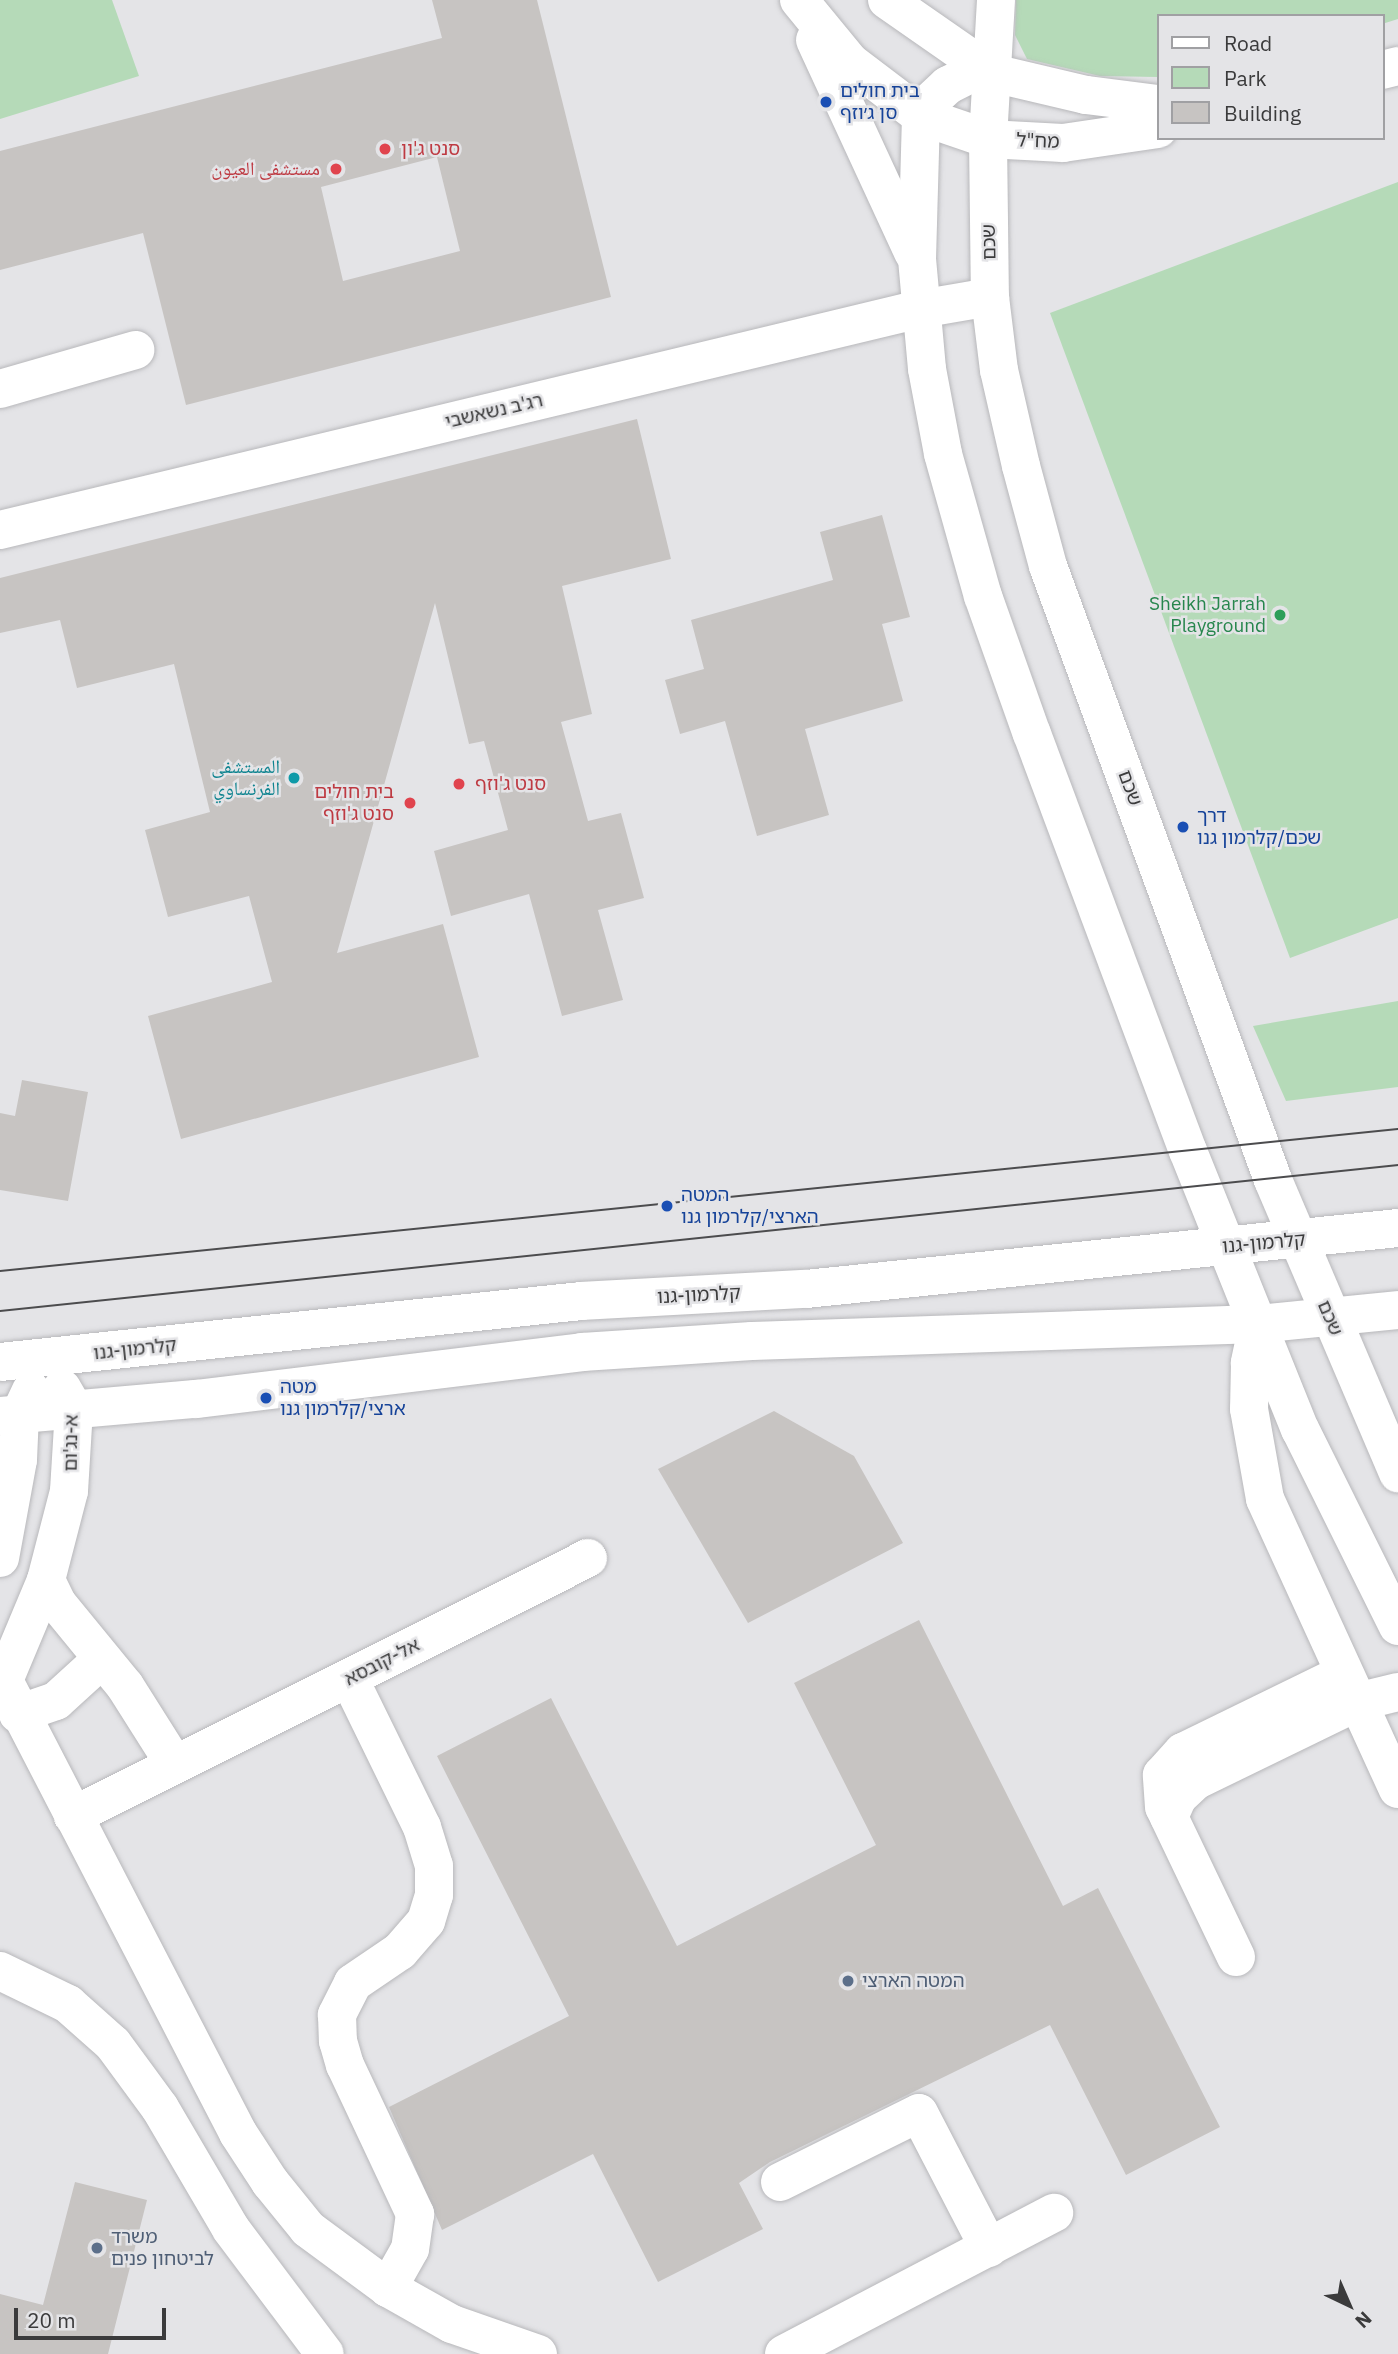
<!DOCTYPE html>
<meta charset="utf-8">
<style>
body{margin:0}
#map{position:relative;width:1398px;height:2354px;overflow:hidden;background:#e4e4e7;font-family:"IBM Plex Sans","Noto Naskh Arabic","Noto Sans Hebrew",sans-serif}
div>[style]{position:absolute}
.green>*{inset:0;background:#b5dab8}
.building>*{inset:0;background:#c7c4c2}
.roads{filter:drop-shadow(0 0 2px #b8b8bb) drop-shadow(0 0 2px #b8b8bb)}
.minor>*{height:38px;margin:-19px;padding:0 19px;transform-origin:19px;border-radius:19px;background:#fff}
.tram>*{height:2px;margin:-1px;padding:0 1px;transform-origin:1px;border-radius:1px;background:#4c4c4e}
.dots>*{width:19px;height:19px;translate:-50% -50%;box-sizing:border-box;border:4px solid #e4e4e7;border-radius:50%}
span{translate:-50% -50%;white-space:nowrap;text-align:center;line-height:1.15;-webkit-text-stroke:5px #e4e4e7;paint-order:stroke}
.transit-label{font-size:19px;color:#164399}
.left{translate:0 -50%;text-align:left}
.street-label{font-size:19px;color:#3b3b3c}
.health-label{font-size:19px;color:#be3a42}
.right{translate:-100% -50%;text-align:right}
.leisure-label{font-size:19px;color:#27864d}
.culture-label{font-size:19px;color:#0d838f}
.service-label{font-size:19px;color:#4e5e75}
.legend{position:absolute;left:1157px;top:14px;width:228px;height:126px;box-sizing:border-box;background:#e4e4e7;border:2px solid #a0a0a3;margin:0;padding:9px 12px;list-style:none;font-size:21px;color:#3b3b3c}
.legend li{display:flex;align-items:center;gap:14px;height:35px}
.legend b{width:35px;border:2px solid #a0a0a3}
.north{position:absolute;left:1314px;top:2270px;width:70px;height:70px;-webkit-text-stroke:5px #e4e4e7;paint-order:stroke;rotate:136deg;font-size:19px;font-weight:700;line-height:28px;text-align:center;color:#3b3b3c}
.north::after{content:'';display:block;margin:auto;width:24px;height:32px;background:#3b3b3c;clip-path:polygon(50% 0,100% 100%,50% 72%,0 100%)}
.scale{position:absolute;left:14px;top:2308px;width:152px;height:32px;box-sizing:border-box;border:4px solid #3b3b3c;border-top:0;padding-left:9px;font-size:21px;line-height:24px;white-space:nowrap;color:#3b3b3c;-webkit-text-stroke:5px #e4e4e7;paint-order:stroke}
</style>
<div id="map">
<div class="green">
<i style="clip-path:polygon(0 0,112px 0,139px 76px,0 119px)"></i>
<i style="clip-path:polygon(1016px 0,1398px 0,1398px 19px,1382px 24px,1382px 16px,1158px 16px,1158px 77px,1100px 76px,1027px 59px,1015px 35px)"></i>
<i style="clip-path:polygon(1398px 182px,1398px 918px,1290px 958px,1050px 313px)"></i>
<i style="clip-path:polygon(1398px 1001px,1398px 1087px,1286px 1101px,1253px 1026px)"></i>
</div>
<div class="building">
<i style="clip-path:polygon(evenodd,432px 0,537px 0,611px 297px,186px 405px,143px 233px,0 270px,0 151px,442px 38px,432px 0,437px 157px,460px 251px,343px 281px,321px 187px,437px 157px)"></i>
<i style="clip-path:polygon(637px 419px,671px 559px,562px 586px,592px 714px,561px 722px,588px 821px,621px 813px,644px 898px,598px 910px,623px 1000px,562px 1016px,529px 894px,451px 916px,434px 851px,508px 830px,484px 741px,469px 744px,435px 603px,337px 953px,443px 924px,479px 1057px,181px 1139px,148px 1016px,272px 982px,249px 896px,168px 917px,145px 830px,210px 812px,174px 664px,77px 688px,60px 620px,0 633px,0 578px)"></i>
<i style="clip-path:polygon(882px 515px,910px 617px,882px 624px,903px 701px,805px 729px,829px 815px,757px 836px,725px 721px,680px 734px,665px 680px,704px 669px,691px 620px,833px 580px,820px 532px)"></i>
<i style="clip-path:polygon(22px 1080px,88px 1092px,68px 1201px,0 1190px,0 1113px,15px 1116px)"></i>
<i style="clip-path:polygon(774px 1411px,854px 1456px,903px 1543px,748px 1623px,658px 1469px)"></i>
<i style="clip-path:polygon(919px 1620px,1063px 1906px,1098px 1888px,1220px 2127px,1126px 2175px,1050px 2025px,770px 2162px,739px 2183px,763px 2229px,658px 2282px,593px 2154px,442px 2230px,389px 2107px,569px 2016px,437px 1756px,551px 1698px,677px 1946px,876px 1845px,794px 1683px)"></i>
<i style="clip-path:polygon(75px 2182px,147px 2200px,108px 2354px,0 2354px,0 2294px,43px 2305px)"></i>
</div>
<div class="roads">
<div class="minor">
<i style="left:799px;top:0;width:80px;rotate:50.6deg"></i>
<i style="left:850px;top:62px;width:89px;rotate:37.3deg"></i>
<i style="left:921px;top:116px;width:71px;rotate:18.9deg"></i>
<i style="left:988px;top:139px;width:75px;rotate:3.1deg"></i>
<i style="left:1063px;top:143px;width:96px;rotate:-8.4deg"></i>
<i style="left:887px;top:0;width:128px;rotate:34.8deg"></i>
<i style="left:996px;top:0;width:139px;rotate:93.3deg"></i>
<i style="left:988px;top:139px;width:158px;rotate:89.3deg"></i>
<i style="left:990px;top:297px;width:74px;rotate:83deg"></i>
<i style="left:999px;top:370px;width:98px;rotate:77.1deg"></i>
<i style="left:1021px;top:466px;width:104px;rotate:74.9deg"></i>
<i style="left:1048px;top:566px;width:654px;rotate:69.87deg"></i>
<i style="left:1273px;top:1180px;width:319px;rotate:66.9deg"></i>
<i style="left:815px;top:40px;width:234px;rotate:65.2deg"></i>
<i style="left:1382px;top:70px;width:16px;rotate:-14deg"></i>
<i style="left:1158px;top:104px;width:73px;rotate:-172.9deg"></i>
<i style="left:1086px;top:95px;width:97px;rotate:-166.8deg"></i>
<i style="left:992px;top:73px;width:22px;rotate:177deg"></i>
<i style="left:970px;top:74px;width:25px;rotate:153deg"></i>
<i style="left:948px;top:85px;width:23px;rotate:137deg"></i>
<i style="left:931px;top:101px;width:18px;rotate:124deg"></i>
<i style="left:921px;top:116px;width:143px;rotate:91.6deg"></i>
<i style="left:917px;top:259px;width:110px;rotate:84.8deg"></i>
<i style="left:927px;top:369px;width:86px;rotate:79.3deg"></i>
<i style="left:943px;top:454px;width:148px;rotate:74.3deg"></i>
<i style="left:983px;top:596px;width:146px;rotate:70.5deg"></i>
<i style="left:1032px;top:734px;width:445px;rotate:69.5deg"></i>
<i style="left:1188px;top:1151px;width:300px;rotate:68.1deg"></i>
<i style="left:1300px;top:1429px;width:220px;rotate:63.6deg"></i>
<i style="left:0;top:389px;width:141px;rotate:-16.1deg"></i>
<i style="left:0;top:530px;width:946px;rotate:-13.51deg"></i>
<i style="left:920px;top:309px;width:71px;rotate:-9.7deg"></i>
<i style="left:1258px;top:1324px;width:40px;rotate:102deg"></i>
<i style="left:1250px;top:1363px;width:46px;rotate:91.2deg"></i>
<i style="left:1249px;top:1409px;width:91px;rotate:79.9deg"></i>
<i style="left:1265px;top:1499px;width:319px;rotate:65.4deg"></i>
<i style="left:0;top:1362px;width:584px;rotate:-5.99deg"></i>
<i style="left:581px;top:1301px;width:225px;rotate:-3.1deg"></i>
<i style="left:806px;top:1289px;width:595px;rotate:-5.88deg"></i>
<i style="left:0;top:1416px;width:197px;rotate:-5deg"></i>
<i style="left:196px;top:1399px;width:389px;rotate:-6.9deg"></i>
<i style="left:582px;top:1352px;width:170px;rotate:-3.7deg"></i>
<i style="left:752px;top:1341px;width:506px;rotate:-1.92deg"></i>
<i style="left:1258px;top:1324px;width:141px;rotate:-5.7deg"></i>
<i style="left:0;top:1558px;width:100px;rotate:-79.6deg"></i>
<i style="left:18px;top:1460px;width:46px;rotate:-87.5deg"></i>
<i style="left:20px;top:1414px;width:26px;rotate:-65deg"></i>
<i style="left:46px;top:1580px;width:25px;rotate:64deg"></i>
<i style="left:57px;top:1603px;width:107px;rotate:50.7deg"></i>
<i style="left:125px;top:1686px;width:93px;rotate:57.7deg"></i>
<i style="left:0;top:1673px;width:518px;rotate:62.64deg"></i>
<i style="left:238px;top:2133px;width:59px;rotate:56.9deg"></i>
<i style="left:270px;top:2182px;width:60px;rotate:51deg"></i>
<i style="left:308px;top:2229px;width:99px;rotate:36.4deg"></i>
<i style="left:388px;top:2288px;width:73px;rotate:29.4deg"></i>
<i style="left:452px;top:2324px;width:91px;rotate:19.2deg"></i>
<i style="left:349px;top:1678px;width:166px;rotate:63.9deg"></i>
<i style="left:422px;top:1827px;width:41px;rotate:72.9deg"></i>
<i style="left:434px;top:1866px;width:29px;rotate:90deg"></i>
<i style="left:434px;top:1895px;width:27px;rotate:107deg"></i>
<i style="left:426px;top:1921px;width:40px;rotate:131deg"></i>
<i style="left:400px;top:1951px;width:57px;rotate:145.8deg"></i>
<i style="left:353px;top:1983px;width:36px;rotate:117deg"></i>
<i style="left:337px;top:2015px;width:26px;rotate:88deg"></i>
<i style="left:338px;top:2041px;width:25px;rotate:74deg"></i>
<i style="left:345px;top:2065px;width:165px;rotate:64.8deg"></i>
<i style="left:415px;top:2214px;width:35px;rotate:98deg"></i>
<i style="left:410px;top:2249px;width:45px;rotate:119.4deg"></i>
<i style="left:0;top:1690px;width:119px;rotate:-67.3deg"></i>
<i style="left:46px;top:1580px;width:92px;rotate:-75.5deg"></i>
<i style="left:69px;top:1491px;width:82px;rotate:-86.5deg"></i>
<i style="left:74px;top:1409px;width:24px;rotate:-120deg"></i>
<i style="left:18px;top:1714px;width:40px;rotate:-18.9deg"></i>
<i style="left:56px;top:1701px;width:62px;rotate:-42.4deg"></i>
<i style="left:73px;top:1816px;width:576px;rotate:-26.61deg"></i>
<i style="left:1169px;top:1817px;width:22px;rotate:-66deg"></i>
<i style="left:1178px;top:1797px;width:23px;rotate:-43deg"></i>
<i style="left:1195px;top:1781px;width:180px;rotate:-26deg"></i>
<i style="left:1357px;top:1702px;width:42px;rotate:-13.7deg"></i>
<i style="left:1236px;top:1957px;width:166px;rotate:-115.6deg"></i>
<i style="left:1164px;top:1807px;width:32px;rotate:-94deg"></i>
<i style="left:1162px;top:1775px;width:31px;rotate:-48deg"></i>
<i style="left:1183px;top:1752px;width:178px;rotate:-26deg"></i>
<i style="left:0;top:1971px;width:76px;rotate:25.9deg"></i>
<i style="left:68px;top:2004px;width:60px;rotate:41.6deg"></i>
<i style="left:113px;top:2044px;width:79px;rotate:53.7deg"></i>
<i style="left:160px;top:2108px;width:140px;rotate:59.6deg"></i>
<i style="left:231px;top:2229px;width:156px;rotate:53.1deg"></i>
<i style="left:780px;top:2182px;width:155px;rotate:-26.4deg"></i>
<i style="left:919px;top:2113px;width:152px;rotate:62.6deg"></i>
<i style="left:784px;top:2354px;width:305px;rotate:-27.6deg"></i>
</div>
</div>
<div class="tram">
<i style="left:0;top:1271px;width:1405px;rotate:-5.8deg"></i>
<i style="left:0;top:1311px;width:1406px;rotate:-5.96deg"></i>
</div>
<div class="dots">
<i style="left:826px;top:102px;background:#1a4fb4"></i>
<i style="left:385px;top:149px;background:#e0444e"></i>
<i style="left:336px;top:169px;background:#e0444e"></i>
<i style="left:1280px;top:615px;background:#2e9e5b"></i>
<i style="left:294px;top:778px;background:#0f9aa8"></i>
<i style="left:459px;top:784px;background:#e0444e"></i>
<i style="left:410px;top:803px;background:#e0444e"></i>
<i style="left:1183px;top:827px;background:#1a4fb4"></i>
<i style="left:667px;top:1206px;background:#1a4fb4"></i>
<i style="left:266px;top:1398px;background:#1a4fb4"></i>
<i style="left:848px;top:1981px;background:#5c6f8a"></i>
<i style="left:97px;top:2248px;background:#5c6f8a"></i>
</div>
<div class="transit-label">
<span class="left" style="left:840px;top:102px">בית חולים<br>סן ג׳וזף</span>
<span class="left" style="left:1197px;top:827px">דרך<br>שכם/קלרמון גנו</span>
<span class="left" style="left:681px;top:1206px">המטה<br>הארצי/קלרמון גנו</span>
<span class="left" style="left:280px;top:1398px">מטה<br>ארצי/קלרמון גנו</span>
</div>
<div class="street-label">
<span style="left:1038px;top:141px;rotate:2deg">מח"ל</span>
<span style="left:989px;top:242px;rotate:-91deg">שכם</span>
<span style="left:494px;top:411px;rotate:-13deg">רג'ב נשאשבי</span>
<span style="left:1130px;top:788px;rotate:70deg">שכם</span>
<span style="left:1264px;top:1243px;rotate:-5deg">קלרמון-גנו</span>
<span style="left:699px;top:1295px;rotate:-3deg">קלרמון-גנו</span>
<span style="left:1330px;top:1318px;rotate:67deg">שכם</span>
<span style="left:135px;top:1349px;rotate:-6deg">קלרמון-גנו</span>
<span style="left:71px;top:1443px;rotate:-89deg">א-נג'ום</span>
<span style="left:382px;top:1662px;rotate:-27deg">אל-קובסא</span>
</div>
<div class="health-label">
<span class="left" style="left:401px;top:149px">סנט ג'ון</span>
<span class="right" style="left:320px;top:169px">مستشفى العيون</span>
<span class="left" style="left:475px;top:784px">סנט ג'וזף</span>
<span class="right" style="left:394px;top:803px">בית חולים<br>סנט ג'וזף</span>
</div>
<div class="leisure-label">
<span class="right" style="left:1266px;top:615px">Sheikh Jarrah<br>Playground</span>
</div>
<div class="culture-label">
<span class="right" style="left:280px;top:778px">المستشفى<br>الفرنساوي</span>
</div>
<div class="service-label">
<span class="left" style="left:862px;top:1981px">המטה הארצי</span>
<span class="left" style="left:111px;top:2248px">משרד<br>לביטחון פנים</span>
</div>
<ul class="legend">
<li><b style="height:9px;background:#fff"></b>Road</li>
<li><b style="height:19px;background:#b5dab8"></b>Park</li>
<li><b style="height:19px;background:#c7c4c2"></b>Building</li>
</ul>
<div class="north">N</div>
<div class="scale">20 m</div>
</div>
